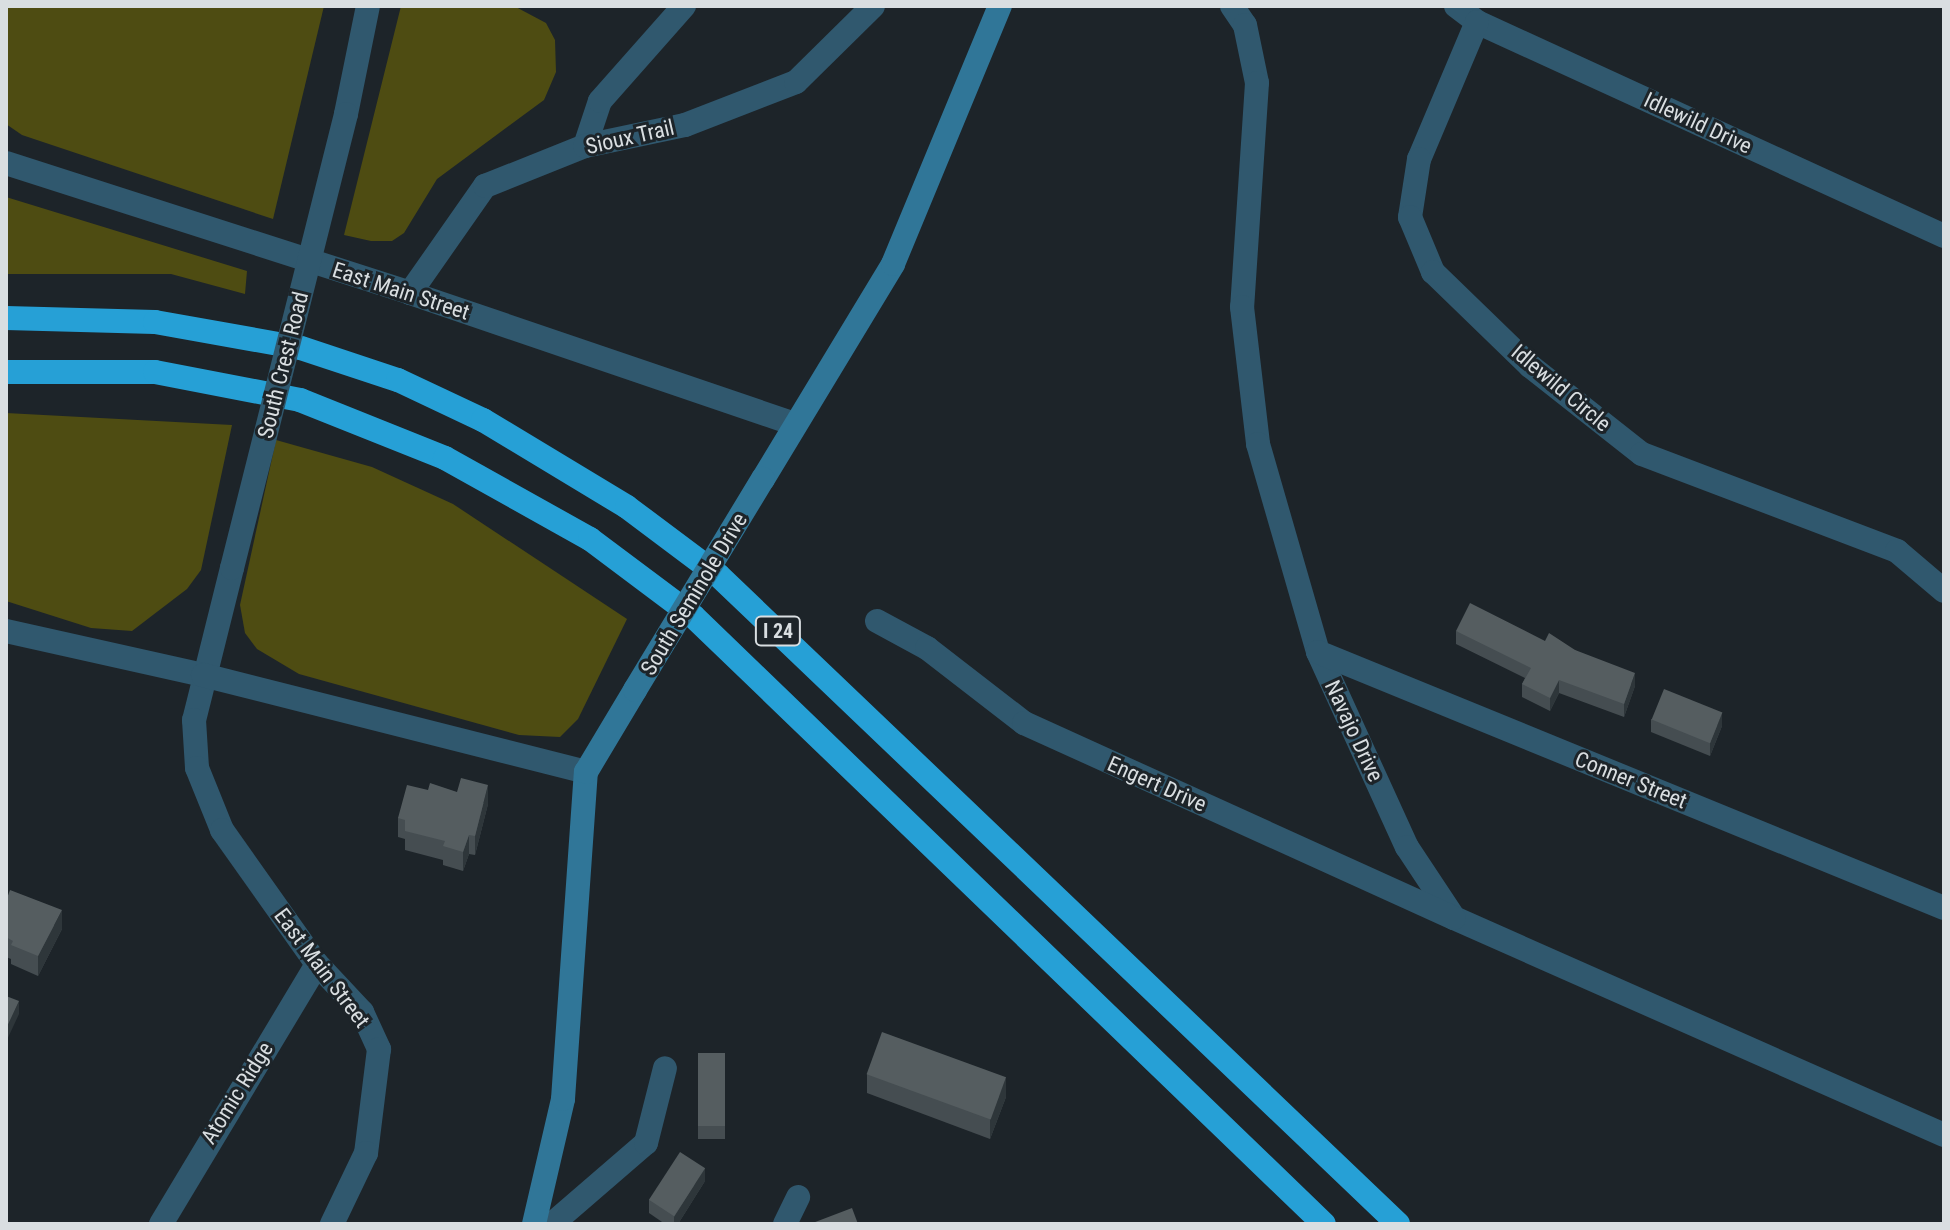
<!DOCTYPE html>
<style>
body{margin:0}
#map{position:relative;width:1950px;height:1230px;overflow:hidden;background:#1d2429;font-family:"Roboto Condensed",sans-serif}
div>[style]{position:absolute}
.forest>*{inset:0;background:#4e4c12}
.street>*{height:24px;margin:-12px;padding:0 12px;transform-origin:12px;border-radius:12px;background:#30586e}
.secondary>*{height:24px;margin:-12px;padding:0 12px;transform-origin:12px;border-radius:12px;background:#307698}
.highway>*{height:24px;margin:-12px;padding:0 12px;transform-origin:12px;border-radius:12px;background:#26a0d6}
.street-bridge>*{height:24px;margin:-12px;padding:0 12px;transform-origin:12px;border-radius:12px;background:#30586e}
.secondary-bridge>*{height:24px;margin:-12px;padding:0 12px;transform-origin:12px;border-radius:12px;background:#307698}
.wall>*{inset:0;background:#454d51;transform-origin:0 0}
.shaded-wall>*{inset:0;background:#2e363a}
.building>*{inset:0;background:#555d60;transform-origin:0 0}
span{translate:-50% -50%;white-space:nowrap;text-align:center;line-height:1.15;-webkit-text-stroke:6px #1d2429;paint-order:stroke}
.shield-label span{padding:2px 6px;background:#1d2429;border:2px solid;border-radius:6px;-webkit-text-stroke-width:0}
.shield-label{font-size:20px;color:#d9dee1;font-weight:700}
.street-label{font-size:22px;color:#d9dee1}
.frame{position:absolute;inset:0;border:8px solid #d9dee1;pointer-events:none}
</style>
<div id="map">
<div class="forest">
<i style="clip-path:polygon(6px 6px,324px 6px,273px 219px,22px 135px,6px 124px)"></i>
<i style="clip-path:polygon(401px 6px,514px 6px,546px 23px,555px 40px,556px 72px,544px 100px,437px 179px,404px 233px,392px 241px,371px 241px,344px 235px)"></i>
<i style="clip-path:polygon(6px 197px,247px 271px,245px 294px,171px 274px,6px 274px)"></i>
<i style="clip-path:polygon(6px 413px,232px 425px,201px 570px,187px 589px,132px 631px,91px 628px,6px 601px)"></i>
<i style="clip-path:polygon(276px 440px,372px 467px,453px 504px,627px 619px,578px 719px,560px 737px,519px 735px,299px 674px,257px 649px,245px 633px,240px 605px)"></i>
</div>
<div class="street">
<i style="left:1232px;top:6px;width:23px;rotate:56deg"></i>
<i style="left:1245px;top:25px;width:59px;rotate:78.3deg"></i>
<i style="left:1257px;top:83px;width:225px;rotate:93.8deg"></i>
<i style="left:1242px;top:307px;width:138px;rotate:83.3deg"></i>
<i style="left:1258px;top:444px;width:216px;rotate:73.9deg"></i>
<i style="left:1318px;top:652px;width:214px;rotate:65.5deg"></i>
<i style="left:1407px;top:847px;width:85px;rotate:56.5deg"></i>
<i style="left:1454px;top:918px;width:536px;rotate:23.89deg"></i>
<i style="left:1456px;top:6px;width:26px;rotate:37deg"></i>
<i style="left:1477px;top:22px;width:514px;rotate:24.62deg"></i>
<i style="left:1477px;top:22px;width:149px;rotate:112.9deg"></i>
<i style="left:1419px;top:159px;width:59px;rotate:98.8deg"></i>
<i style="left:1410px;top:217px;width:60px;rotate:67.3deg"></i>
<i style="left:1433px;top:272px;width:135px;rotate:44.1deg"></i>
<i style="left:1530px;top:366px;width:142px;rotate:38.2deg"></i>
<i style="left:1642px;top:454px;width:273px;rotate:20.8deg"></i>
<i style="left:1897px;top:551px;width:62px;rotate:40.4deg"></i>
<i style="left:346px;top:114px;width:110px;rotate:-78.5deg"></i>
<i style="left:585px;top:146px;width:47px;rotate:-71.6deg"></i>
<i style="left:600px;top:101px;width:127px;rotate:-48.5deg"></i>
<i style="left:6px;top:163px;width:424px;rotate:17.8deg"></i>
<i style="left:410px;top:293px;width:406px;rotate:18.8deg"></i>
<i style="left:410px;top:293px;width:131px;rotate:-55deg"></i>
<i style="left:485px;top:186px;width:108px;rotate:-21.8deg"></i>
<i style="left:585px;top:146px;width:102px;rotate:-11.9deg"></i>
<i style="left:685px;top:125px;width:119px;rotate:-21.2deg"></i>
<i style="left:796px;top:82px;width:108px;rotate:-44.6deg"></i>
<i style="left:232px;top:568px;width:157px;rotate:104deg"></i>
<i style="left:194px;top:720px;width:48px;rotate:86.4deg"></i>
<i style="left:197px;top:768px;width:67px;rotate:68deg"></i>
<i style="left:222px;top:830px;width:164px;rotate:54.7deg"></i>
<i style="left:317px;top:964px;width:66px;rotate:46.8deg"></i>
<i style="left:362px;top:1012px;width:41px;rotate:65.3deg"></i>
<i style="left:379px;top:1049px;width:105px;rotate:97.1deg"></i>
<i style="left:366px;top:1153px;width:79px;rotate:115.6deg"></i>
<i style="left:877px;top:621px;width:57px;rotate:28.4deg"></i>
<i style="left:927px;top:648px;width:123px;rotate:37.7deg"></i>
<i style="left:1024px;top:723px;width:472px;rotate:24.4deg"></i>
<i style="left:6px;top:631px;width:202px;rotate:12.6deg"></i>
<i style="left:203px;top:675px;width:395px;rotate:14.2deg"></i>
<i style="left:1318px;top:652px;width:676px;rotate:22.24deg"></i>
<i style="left:161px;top:1224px;width:303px;rotate:-59deg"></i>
<i style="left:552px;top:1224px;width:124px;rotate:-40.8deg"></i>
<i style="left:646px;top:1143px;width:77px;rotate:-75.8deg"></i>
<i style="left:785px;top:1224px;width:30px;rotate:-64deg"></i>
</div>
<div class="secondary">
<i style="left:763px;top:479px;width:251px;rotate:-58.8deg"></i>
<i style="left:893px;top:264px;width:279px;rotate:-67.5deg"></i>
<i style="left:534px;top:1224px;width:128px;rotate:-76.9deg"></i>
<i style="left:563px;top:1099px;width:328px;rotate:-86deg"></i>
<i style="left:586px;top:772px;width:96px;rotate:-59.1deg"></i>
</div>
<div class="highway">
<i style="left:6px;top:318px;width:149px;rotate:1.5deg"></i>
<i style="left:155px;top:322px;width:148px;rotate:10.1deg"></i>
<i style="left:301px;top:348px;width:102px;rotate:18.3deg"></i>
<i style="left:398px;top:380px;width:94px;rotate:25.2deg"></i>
<i style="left:483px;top:420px;width:168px;rotate:31.1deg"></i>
<i style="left:627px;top:507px;width:114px;rotate:36.8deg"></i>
<i style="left:718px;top:575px;width:940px;rotate:43.66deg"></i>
<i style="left:6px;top:372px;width:149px"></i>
<i style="left:155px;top:372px;width:148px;rotate:10.9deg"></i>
<i style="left:300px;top:400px;width:156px;rotate:21.8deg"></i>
<i style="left:445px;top:458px;width:166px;rotate:29.2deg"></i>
<i style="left:590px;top:539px;width:129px;rotate:36.8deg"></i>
<i style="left:693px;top:616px;width:876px;rotate:43.94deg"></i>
</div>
<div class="street-bridge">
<i style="left:232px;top:568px;width:468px;rotate:-75.9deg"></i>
</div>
<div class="secondary-bridge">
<i style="left:635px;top:690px;width:247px;rotate:-58.8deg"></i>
</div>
<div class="wall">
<i style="clip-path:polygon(1456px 631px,1545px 641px,1575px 650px,1635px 686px,1624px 717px,1559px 693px,1550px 711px,1522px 697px,1522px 684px,1525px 678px,1456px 644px)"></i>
<i style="clip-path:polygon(1651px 719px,1722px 726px,1710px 756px,1651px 732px)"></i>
<i style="clip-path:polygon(428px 790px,488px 804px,475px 855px,469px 854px,463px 871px,443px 865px,443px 860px,405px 850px,405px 839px,398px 837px,398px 818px)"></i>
<i style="clip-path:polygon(6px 901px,62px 929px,38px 976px,11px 964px,11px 959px,6px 957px)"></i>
<i style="left:698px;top:1053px;width:27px;height:86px"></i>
<i style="clip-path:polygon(867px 1074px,1006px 1097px,990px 1139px,867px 1093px)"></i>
<i style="clip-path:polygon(705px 1181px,678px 1224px,665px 1224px,649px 1213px,649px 1200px)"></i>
</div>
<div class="shaded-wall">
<i style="clip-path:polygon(1635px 673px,1635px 686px,1624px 717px,1624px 704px)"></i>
<i style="clip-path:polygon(1559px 680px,1559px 693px,1550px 711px,1550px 698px)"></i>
<i style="clip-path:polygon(1722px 713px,1722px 726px,1710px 756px,1710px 743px)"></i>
<i style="clip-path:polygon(488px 785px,488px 804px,475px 855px,475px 836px)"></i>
<i style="clip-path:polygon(469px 835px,469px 854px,463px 871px,463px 852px)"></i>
<i style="clip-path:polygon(62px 910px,62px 929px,38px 976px,38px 956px)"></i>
<i style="clip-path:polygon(19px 1001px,19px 1014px,6px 1042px,6px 1029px)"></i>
<i style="clip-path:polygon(1006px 1077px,1006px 1097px,990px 1139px,990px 1119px)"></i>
<i style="clip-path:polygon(705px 1168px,705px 1181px,678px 1224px,674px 1224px,674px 1217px)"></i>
</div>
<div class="building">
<i style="clip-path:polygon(1470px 603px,1545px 641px,1549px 633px,1575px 650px,1635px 673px,1624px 704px,1559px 680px,1550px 698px,1522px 684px,1531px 668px,1456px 631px)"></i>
<i style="left:1664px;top:689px;width:63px;height:33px;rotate:22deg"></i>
<i style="clip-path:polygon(461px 778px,488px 785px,475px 836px,469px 835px,463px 852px,443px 846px,445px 841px,405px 831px,405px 820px,398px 818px,407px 785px,428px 790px,430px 783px,457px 792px)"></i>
<i style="clip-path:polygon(10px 890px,62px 910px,38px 956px,11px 945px,13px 941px,6px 937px,6px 901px)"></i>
<i style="clip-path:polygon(6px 996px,19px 1001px,6px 1029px)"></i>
<i style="left:882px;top:1032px;width:132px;height:45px;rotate:20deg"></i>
<i style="left:698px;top:1053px;width:27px;height:73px"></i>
<i style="left:680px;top:1152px;width:30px;height:57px;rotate:33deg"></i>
<i style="clip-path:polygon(852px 1208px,858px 1224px,810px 1224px)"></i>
</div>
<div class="shield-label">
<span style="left:778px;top:631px">I 24</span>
</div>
<div class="street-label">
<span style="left:1698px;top:123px;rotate:25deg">Idlewild Drive</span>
<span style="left:630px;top:137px;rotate:-13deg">Sioux Trail</span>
<span style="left:401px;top:291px;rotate:18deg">East Main Street</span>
<span style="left:283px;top:365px;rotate:-76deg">South Crest Road</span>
<span style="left:1561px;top:388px;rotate:40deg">Idlewild Circle</span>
<span style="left:694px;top:594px;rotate:-59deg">South Seminole Drive</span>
<span style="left:1354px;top:731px;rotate:65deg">Navajo Drive</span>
<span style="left:1631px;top:780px;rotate:22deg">Conner Street</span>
<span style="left:1157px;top:784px;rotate:24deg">Engert Drive</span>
<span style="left:322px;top:968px;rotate:53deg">East Main Street</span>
<span style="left:237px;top:1093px;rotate:-58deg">Atomic Ridge</span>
</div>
<div class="frame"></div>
</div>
